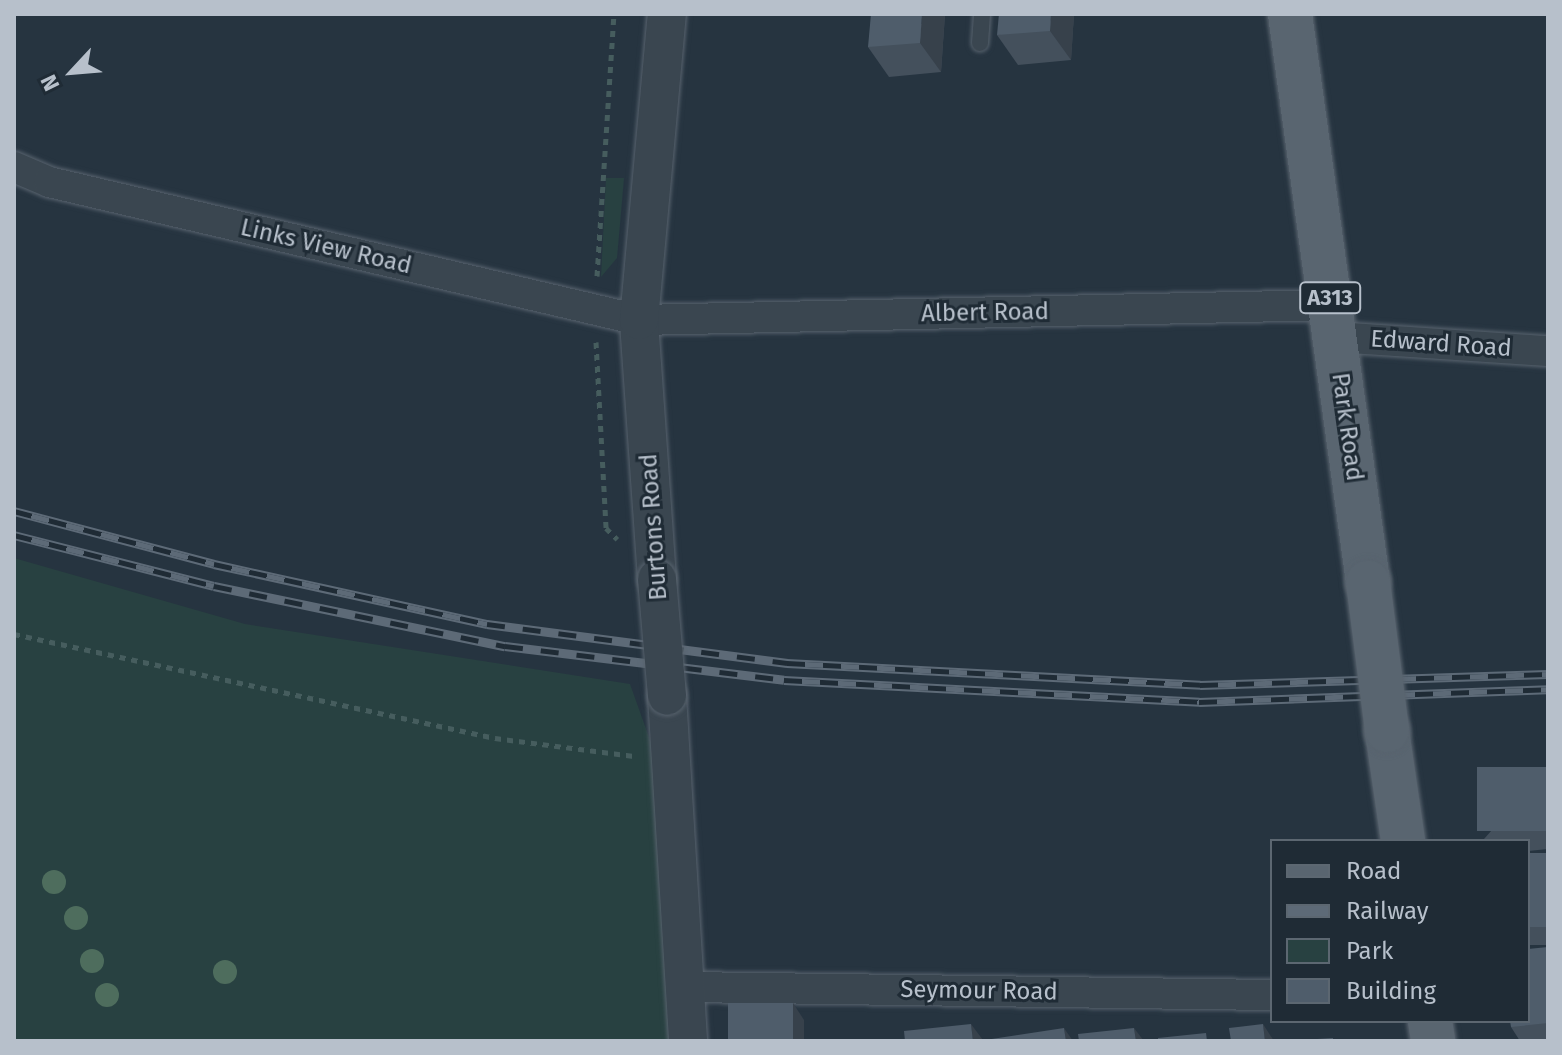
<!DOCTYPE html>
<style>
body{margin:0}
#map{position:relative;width:1562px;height:1055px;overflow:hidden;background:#263440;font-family:"Fira Sans",sans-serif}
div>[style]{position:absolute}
.green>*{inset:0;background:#284141}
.path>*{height:5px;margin-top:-2.5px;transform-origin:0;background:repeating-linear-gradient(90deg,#465d5e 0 6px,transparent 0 12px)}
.roads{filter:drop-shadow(0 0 2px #58636e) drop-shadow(0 0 2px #58636e)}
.service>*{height:16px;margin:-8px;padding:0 8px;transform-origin:8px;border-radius:8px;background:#3a4650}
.minor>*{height:30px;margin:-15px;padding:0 15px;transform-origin:15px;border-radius:15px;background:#3a4650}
.tertiary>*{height:38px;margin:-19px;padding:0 19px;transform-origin:19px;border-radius:19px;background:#3a4650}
.primary>*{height:44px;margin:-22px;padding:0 22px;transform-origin:22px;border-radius:22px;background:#596570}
.rail>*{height:9px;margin-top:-4.5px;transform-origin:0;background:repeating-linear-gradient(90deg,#1f2b35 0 18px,#5d6a77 0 36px);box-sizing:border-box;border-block:2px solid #5d6a77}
.bridges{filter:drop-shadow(0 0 2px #58636e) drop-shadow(0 0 2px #58636e)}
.tertiary-bridge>*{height:38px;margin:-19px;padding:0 19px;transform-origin:19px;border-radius:19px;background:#3a4650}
.primary-bridge>*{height:44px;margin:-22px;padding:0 22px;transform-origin:22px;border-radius:22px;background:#596570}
.trees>*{width:24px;height:24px;margin:-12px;border-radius:50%;background:#4e6d5d}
.wall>*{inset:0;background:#44505c;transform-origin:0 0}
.shaded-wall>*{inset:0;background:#37414b}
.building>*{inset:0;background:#4f5d6b;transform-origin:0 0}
span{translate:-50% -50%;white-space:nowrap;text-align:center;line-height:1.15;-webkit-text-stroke:6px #1f2b35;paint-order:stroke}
.shield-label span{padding:2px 6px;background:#1f2b35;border:2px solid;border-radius:6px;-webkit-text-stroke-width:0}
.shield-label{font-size:22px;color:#b7c0cb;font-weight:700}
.street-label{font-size:24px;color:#b7c0cb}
.frame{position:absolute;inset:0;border:16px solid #b7c0cb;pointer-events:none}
.legend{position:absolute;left:1270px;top:839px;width:260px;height:184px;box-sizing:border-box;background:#1f2b35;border:2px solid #5c6771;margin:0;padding:10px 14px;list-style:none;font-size:24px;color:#b7c0cb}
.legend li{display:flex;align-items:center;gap:16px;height:40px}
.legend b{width:40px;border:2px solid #5c6771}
.north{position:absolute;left:32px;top:32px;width:80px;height:80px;-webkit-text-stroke:6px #1f2b35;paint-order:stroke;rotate:244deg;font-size:22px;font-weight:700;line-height:32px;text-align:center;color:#b7c0cb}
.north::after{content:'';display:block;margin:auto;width:28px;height:36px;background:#b7c0cb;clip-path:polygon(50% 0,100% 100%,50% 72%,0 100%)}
</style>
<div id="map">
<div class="green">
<i style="clip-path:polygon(606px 178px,624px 178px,617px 258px,601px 277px)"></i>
<i style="clip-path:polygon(14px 558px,245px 624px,630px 684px,650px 740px,668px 875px,674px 1041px,14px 1041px)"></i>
</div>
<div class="path">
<i style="left:597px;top:276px;width:263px;rotate:-86.3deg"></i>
<i style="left:596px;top:342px;width:186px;rotate:86.9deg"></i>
<i style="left:606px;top:528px;width:16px;rotate:45deg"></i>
<i style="left:14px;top:634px;width:492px;rotate:12.2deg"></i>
<i style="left:495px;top:738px;width:140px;rotate:7.4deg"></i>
</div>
<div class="roads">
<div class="service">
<i style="left:980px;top:43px;width:29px;rotate:-86deg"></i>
</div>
<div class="minor">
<i style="left:14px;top:167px;width:38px;rotate:23deg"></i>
<i style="left:49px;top:182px;width:606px;rotate:13.16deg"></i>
<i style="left:639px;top:320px;width:693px;rotate:-1.24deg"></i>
<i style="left:1335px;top:337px;width:213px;rotate:3.8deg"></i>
<i style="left:685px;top:987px;width:587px;rotate:0.78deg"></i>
</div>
<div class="tertiary">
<i style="left:657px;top:579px;width:260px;rotate:-94deg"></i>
<i style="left:639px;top:320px;width:307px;rotate:-84.8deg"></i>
<i style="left:667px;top:696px;width:346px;rotate:86.5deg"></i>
</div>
<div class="primary">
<i style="left:1290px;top:14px;width:573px;rotate:82.18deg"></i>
<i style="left:1387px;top:731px;width:111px;rotate:81.7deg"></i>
<i style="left:1430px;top:1021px;width:20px;rotate:81deg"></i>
</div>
</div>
<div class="rail">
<i style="left:14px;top:511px;width:207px;rotate:14.8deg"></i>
<i style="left:214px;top:564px;width:280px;rotate:12.4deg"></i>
<i style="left:487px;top:624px;width:303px;rotate:7.4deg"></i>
<i style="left:787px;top:663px;width:414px;rotate:3deg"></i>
<i style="left:1200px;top:685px;width:348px;rotate:-1.8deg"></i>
<i style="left:14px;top:535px;width:206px;rotate:14.3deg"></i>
<i style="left:214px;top:586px;width:297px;rotate:11.7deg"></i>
<i style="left:505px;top:646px;width:281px;rotate:6.9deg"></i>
<i style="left:784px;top:680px;width:416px;rotate:3deg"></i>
<i style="left:1199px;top:702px;width:349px;rotate:-2.1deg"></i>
</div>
<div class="bridges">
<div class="tertiary-bridge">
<i style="left:657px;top:579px;width:117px;rotate:85.1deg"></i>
</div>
<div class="primary-bridge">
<i style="left:1368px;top:582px;width:150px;rotate:82.7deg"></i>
</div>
</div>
<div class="trees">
<i style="left:54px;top:882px"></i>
<i style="left:76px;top:918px"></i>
<i style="left:92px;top:961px"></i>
<i style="left:225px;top:972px"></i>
<i style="left:107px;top:995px"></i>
</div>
<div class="wall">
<i style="clip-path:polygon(945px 14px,941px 72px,889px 77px,868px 47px)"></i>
<i style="clip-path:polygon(1074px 14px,1071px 60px,1018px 65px,997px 35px)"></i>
<i style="clip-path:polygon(1548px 767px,1548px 849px,1528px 851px,1528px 841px,1485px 841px,1484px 839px)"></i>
<i style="left:1548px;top:853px;width:92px;height:20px;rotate:90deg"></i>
<i style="clip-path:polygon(1548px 947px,1548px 1041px,1520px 1041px,1511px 1027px)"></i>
</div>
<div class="shaded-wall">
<i style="clip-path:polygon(922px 14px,945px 14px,941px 72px,920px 43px)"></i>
<i style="clip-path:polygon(1051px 14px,1074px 14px,1071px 60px,1050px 31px)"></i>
<i style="clip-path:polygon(793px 1003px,804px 1020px,804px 1041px,793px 1041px)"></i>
<i style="clip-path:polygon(971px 1024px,983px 1040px,983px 1041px,973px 1041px)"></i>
<i style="clip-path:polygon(1263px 1024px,1274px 1041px,1265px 1041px)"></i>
<i style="clip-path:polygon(1064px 1028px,1073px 1041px,1066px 1041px)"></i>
<i style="clip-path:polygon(1134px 1028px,1144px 1041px,1136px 1041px)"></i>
</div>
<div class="building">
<i style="clip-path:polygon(871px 14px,922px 14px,920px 43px,868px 47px)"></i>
<i style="clip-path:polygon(999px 14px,1051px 14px,1050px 31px,997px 35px)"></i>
<i style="left:1548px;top:767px;width:64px;height:71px;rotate:90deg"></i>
<i style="left:1548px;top:853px;width:74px;height:20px;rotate:90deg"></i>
<i style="clip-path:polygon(1548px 947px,1548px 1023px,1511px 1027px,1510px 1021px,1528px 1021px,1528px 949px)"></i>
<i style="left:793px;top:1003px;width:38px;height:65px;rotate:90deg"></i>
<i style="clip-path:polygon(971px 1024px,973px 1041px,905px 1041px,904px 1031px)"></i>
<i style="clip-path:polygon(1263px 1024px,1265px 1041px,1231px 1041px,1229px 1028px)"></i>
<i style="clip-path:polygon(1064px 1028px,1066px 1041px,985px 1041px,985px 1040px)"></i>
<i style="clip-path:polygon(1134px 1028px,1136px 1041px,1079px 1041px,1078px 1034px)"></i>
<i style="clip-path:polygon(1206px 1033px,1207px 1041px,1158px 1041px,1158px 1038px)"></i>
<i style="clip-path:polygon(1333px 1038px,1333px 1041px,1285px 1041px)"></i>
</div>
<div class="shield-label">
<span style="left:1330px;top:298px">A313</span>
</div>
<div class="street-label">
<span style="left:326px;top:247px;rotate:13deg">Links View Road</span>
<span style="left:985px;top:313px;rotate:-1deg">Albert Road</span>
<span style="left:1441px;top:344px;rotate:4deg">Edward Road</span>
<span style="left:1347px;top:427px;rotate:82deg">Park Road</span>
<span style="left:654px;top:527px;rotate:-94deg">Burtons Road</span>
<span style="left:979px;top:991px;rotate:1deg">Seymour Road</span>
</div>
<div class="frame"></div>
<ul class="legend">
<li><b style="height:10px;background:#596570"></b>Road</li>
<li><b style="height:10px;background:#5d6a77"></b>Railway</li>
<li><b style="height:22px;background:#284141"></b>Park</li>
<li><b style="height:22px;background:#4f5d6b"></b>Building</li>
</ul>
<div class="north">N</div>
</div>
